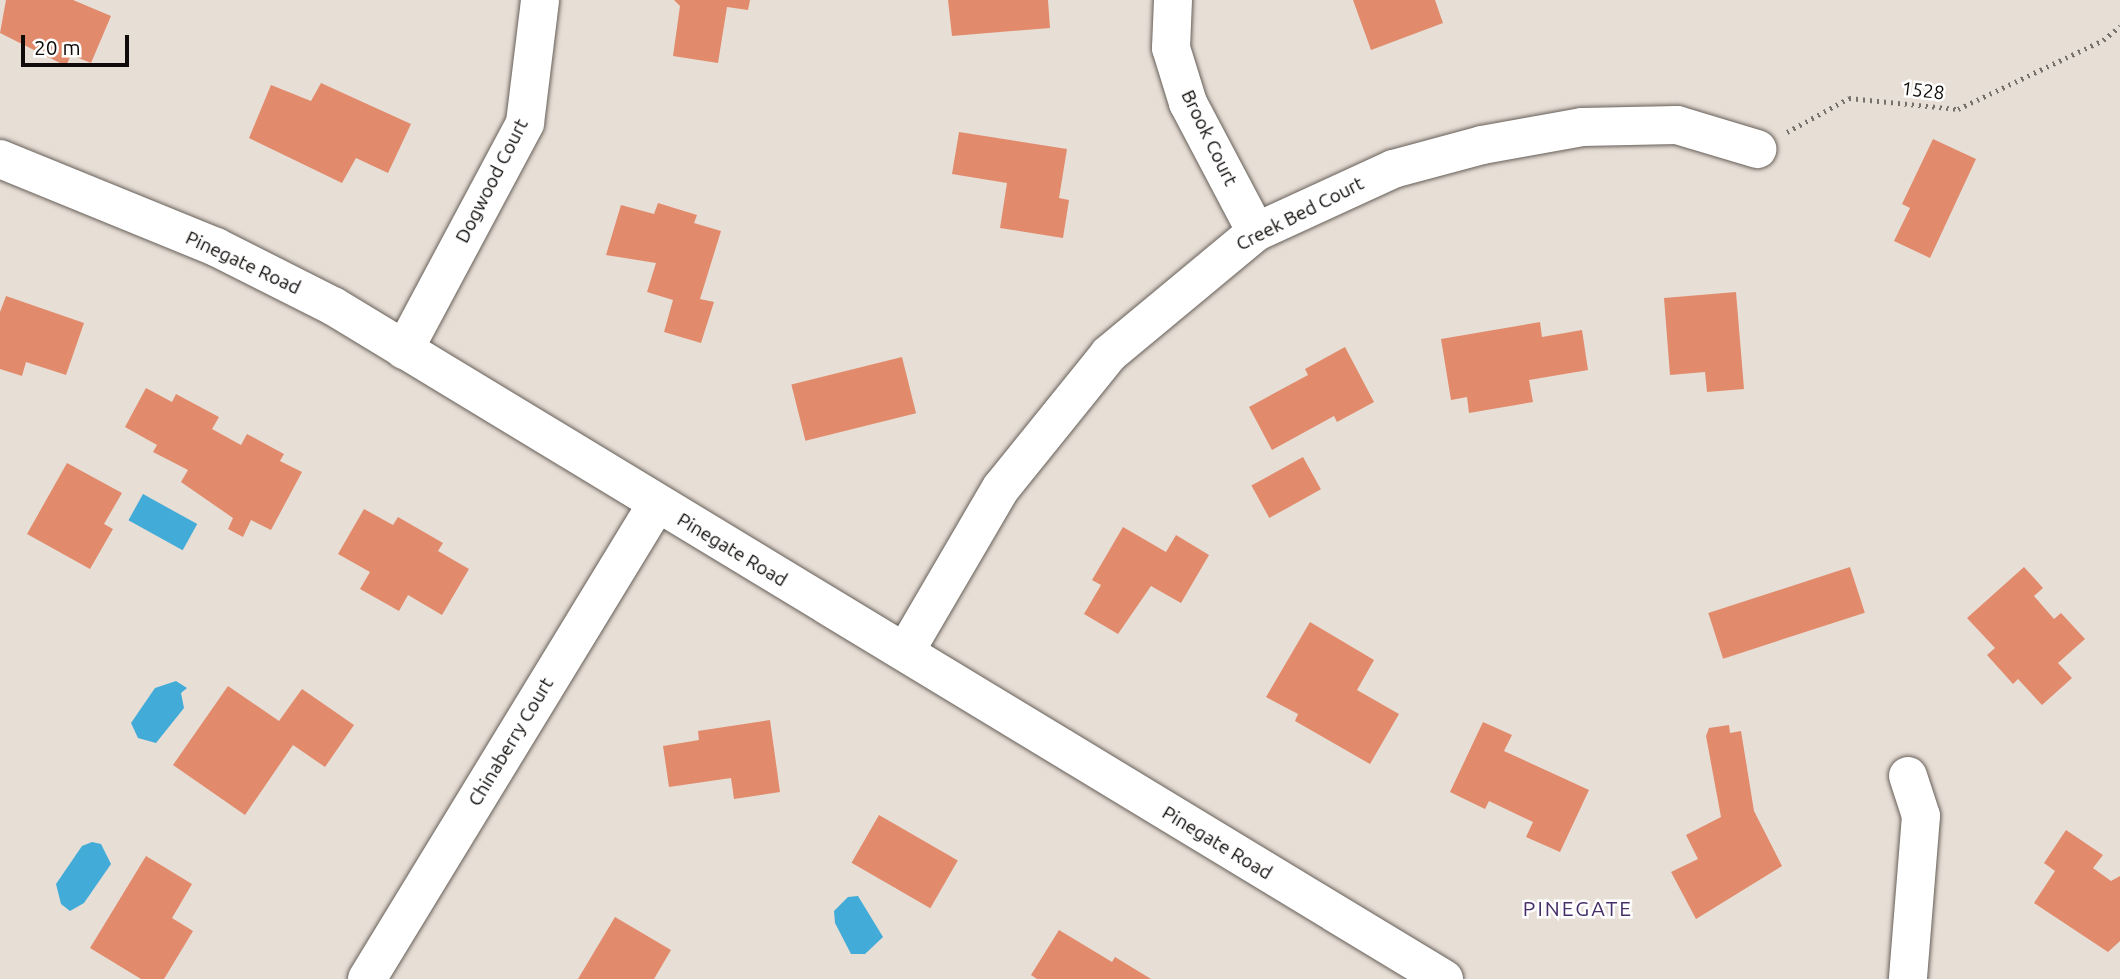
<!DOCTYPE html>
<style>
body{margin:0}
#map{position:relative;width:2120px;height:979px;overflow:hidden;background:#e7ded6;font-family:Ubuntu,sans-serif}
div>[style]{position:absolute}
.water>*{inset:0;background:#42abd7;transform-origin:0 0}
.building>*{inset:0;background:#e18b6c;transform-origin:0 0}
.path>*{height:4.5px;margin-top:-2.25px;transform-origin:0;background:repeating-linear-gradient(90deg,#76716c 0 2px,transparent 0 7px)}
.roads{filter:drop-shadow(0 0 2px #665f58) drop-shadow(0 0 2px #665f58)}
.minor>*{height:38px;margin:-19px;padding:0 19px;transform-origin:19px;border-radius:19px;background:#fff}
span{translate:-50% -50%;white-space:nowrap;text-align:center;line-height:1.15;-webkit-text-stroke:5px #fff;paint-order:stroke}
.street-label{font-size:19px;color:#0e0b09}
.neighbourhood-label{font-size:21px;color:#462e69;letter-spacing:2px}
.scale{position:absolute;left:21px;top:35px;width:108px;height:32px;box-sizing:border-box;border:4px solid #0e0b09;border-top:0;padding-left:9px;font-size:21px;line-height:24px;white-space:nowrap;color:#0e0b09;-webkit-text-stroke:5px #fff;paint-order:stroke}
</style>
<div id="map">
<div class="water">
<i style="left:143px;top:494px;width:62px;height:30px;rotate:29deg"></i>
<i style="clip-path:polygon(176px 681px,187px 688px,181px 693px,184px 708px,156px 743px,138px 738px,131px 723px,155px 688px)"></i>
<i style="clip-path:polygon(92px 842px,101px 844px,111px 864px,84px 903px,70px 911px,61px 904px,56px 884px,82px 846px)"></i>
<i style="clip-path:polygon(858px 896px,883px 937px,865px 954px,851px 954px,835px 923px,834px 911px,848px 897px)"></i>
</div>
<div class="building">
<i style="clip-path:polygon(6px 0,73px 0,111px 16px,91px 63px,71px 55px,66px 66px,0 33px)"></i>
<i style="clip-path:polygon(674px 0,750px 0,748px 10px,727px 7px,718px 63px,673px 56px,680px 6px)"></i>
<i style="clip-path:polygon(948px 0,1048px 0,1050px 28px,952px 36px)"></i>
<i style="clip-path:polygon(1353px 0,1435px 0,1443px 23px,1371px 50px)"></i>
<i style="clip-path:polygon(321px 83px,411px 124px,388px 173px,356px 158px,342px 183px,249px 138px,271px 85px,311px 101px)"></i>
<i style="clip-path:polygon(959px 132px,1067px 149px,1059px 198px,1069px 200px,1063px 238px,1000px 228px,1007px 183px,952px 174px)"></i>
<i style="clip-path:polygon(1933px 139px,1976px 159px,1930px 258px,1894px 241px,1910px 208px,1902px 204px)"></i>
<i style="clip-path:polygon(658px 203px,697px 215px,694px 223px,721px 231px,700px 299px,714px 302px,701px 343px,664px 332px,673px 300px,647px 292px,656px 263px,606px 255px,621px 205px,654px 214px)"></i>
<i style="clip-path:polygon(1736px 292px,1744px 389px,1707px 392px,1705px 372px,1670px 375px,1664px 298px)"></i>
<i style="clip-path:polygon(6px 296px,84px 323px,66px 375px,26px 362px,22px 376px,0 369px,0 312px)"></i>
<i style="clip-path:polygon(1540px 322px,1542px 337px,1582px 330px,1588px 370px,1529px 380px,1533px 402px,1469px 413px,1467px 397px,1451px 400px,1441px 339px)"></i>
<i style="clip-path:polygon(1345px 347px,1374px 402px,1337px 422px,1334px 416px,1272px 450px,1249px 407px,1308px 375px,1305px 369px)"></i>
<i style="left:902px;top:357px;width:58px;height:114px;rotate:76deg"></i>
<i style="clip-path:polygon(146px 388px,172px 402px,176px 394px,219px 417px,212px 429px,241px 445px,247px 434px,284px 454px,280px 461px,302px 472px,271px 530px,251px 520px,243px 537px,228px 529px,233px 518px,181px 482px,188px 470px,153px 452px,157px 445px,125px 427px)"></i>
<i style="left:1303px;top:457px;width:37px;height:59px;rotate:61deg"></i>
<i style="clip-path:polygon(67px 463px,122px 493px,104px 524px,113px 529px,90px 569px,27px 534px)"></i>
<i style="clip-path:polygon(364px 509px,393px 525px,398px 517px,443px 543px,438px 551px,469px 569px,442px 615px,408px 595px,399px 611px,360px 589px,370px 572px,338px 554px)"></i>
<i style="clip-path:polygon(1123px 527px,1166px 552px,1176px 535px,1209px 555px,1181px 603px,1151px 586px,1118px 634px,1084px 614px,1101px 585px,1092px 580px)"></i>
<i style="left:1850px;top:567px;width:48px;height:149px;rotate:72deg"></i>
<i style="clip-path:polygon(2024px 567px,2043px 588px,2034px 596px,2054px 619px,2061px 613px,2085px 639px,2058px 663px,2072px 678px,2042px 705px,2018px 679px,2013px 684px,1987px 655px,1995px 648px,1967px 618px)"></i>
<i style="clip-path:polygon(1310px 622px,1374px 660px,1357px 690px,1399px 714px,1370px 764px,1295px 721px,1298px 714px,1266px 697px)"></i>
<i style="clip-path:polygon(228px 686px,279px 721px,302px 689px,354px 725px,325px 767px,293px 745px,245px 815px,173px 765px)"></i>
<i style="clip-path:polygon(770px 720px,780px 792px,734px 799px,731px 778px,669px 787px,663px 746px,699px 740px,698px 731px)"></i>
<i style="clip-path:polygon(1483px 722px,1512px 735px,1504px 751px,1589px 790px,1560px 852px,1526px 837px,1533px 822px,1489px 801px,1485px 809px,1450px 792px)"></i>
<i style="clip-path:polygon(1729px 725px,1730px 733px,1741px 731px,1754px 811px,1782px 866px,1696px 919px,1671px 872px,1698px 859px,1686px 835px,1721px 817px,1706px 736px,1709px 728px)"></i>
<i style="left:879px;top:815px;width:91px;height:55px;rotate:30deg"></i>
<i style="clip-path:polygon(2066px 830px,2103px 855px,2093px 868px,2111px 881px,2120px 876px,2120px 941px,2108px 952px,2034px 903px,2055px 871px,2044px 863px)"></i>
<i style="clip-path:polygon(146px 856px,192px 884px,172px 918px,193px 931px,164px 979px,141px 979px,90px 948px)"></i>
<i style="clip-path:polygon(615px 917px,671px 950px,654px 979px,578px 979px)"></i>
<i style="clip-path:polygon(1059px 930px,1112px 962px,1115px 957px,1151px 979px,1037px 979px,1031px 975px)"></i>
</div>
<div class="path">
<i style="left:1787px;top:132px;width:71px;rotate:-28.7deg"></i>
<i style="left:1849px;top:98px;width:110px;rotate:5.8deg"></i>
<i style="left:1958px;top:109px;width:161px;rotate:-25.4deg"></i>
<i style="left:2103px;top:40px;width:22px;rotate:-39deg"></i>
</div>
<div class="roads">
<div class="minor">
<i style="left:1173px;top:0;width:48px;rotate:92.4deg"></i>
<i style="left:1171px;top:48px;width:58px;rotate:72.8deg"></i>
<i style="left:1188px;top:103px;width:146px;rotate:62.2deg"></i>
<i style="left:0;top:159px;width:233px;rotate:22.2deg"></i>
<i style="left:216px;top:247px;width:131px;rotate:26.8deg"></i>
<i style="left:333px;top:306px;width:1299px;rotate:31.21deg"></i>
<i style="left:404px;top:350px;width:257px;rotate:-61.9deg"></i>
<i style="left:525px;top:123px;width:124px;rotate:-83deg"></i>
<i style="left:905px;top:652px;width:190px;rotate:-59.7deg"></i>
<i style="left:1001px;top:488px;width:172px;rotate:-51.1deg"></i>
<i style="left:1109px;top:354px;width:191px;rotate:-39.7deg"></i>
<i style="left:1256px;top:232px;width:151px;rotate:-24.7deg"></i>
<i style="left:1393px;top:169px;width:92px;rotate:-15.1deg"></i>
<i style="left:1482px;top:145px;width:102px;rotate:-10.2deg"></i>
<i style="left:1582px;top:127px;width:95px;rotate:-1.2deg"></i>
<i style="left:1677px;top:125px;width:84px;rotate:16.7deg"></i>
<i style="left:1908px;top:776px;width:42px;rotate:72deg"></i>
<i style="left:1921px;top:816px;width:164px;rotate:94.6deg"></i>
<i style="left:367px;top:979px;width:555px;rotate:-58.63deg"></i>
</div>
</div>
<div class="street-label">
<span style="left:1923px;top:91px;rotate:7deg">1528</span>
<span style="left:1209px;top:138px;rotate:64deg">Brook Court</span>
<span style="left:492px;top:181px;rotate:-63deg">Dogwood Court</span>
<span style="left:1300px;top:214px;rotate:-27deg">Creek Bed Court</span>
<span style="left:243px;top:263px;rotate:25deg">Pinegate Road</span>
<span style="left:732px;top:550px;rotate:31deg">Pinegate Road</span>
<span style="left:511px;top:742px;rotate:-59deg">Chinaberry Court</span>
<span style="left:1217px;top:843px;rotate:31deg">Pinegate Road</span>
</div>
<div class="neighbourhood-label">
<span style="left:1578px;top:908px">PINEGATE</span>
</div>
<div class="scale">20 m</div>
</div>
